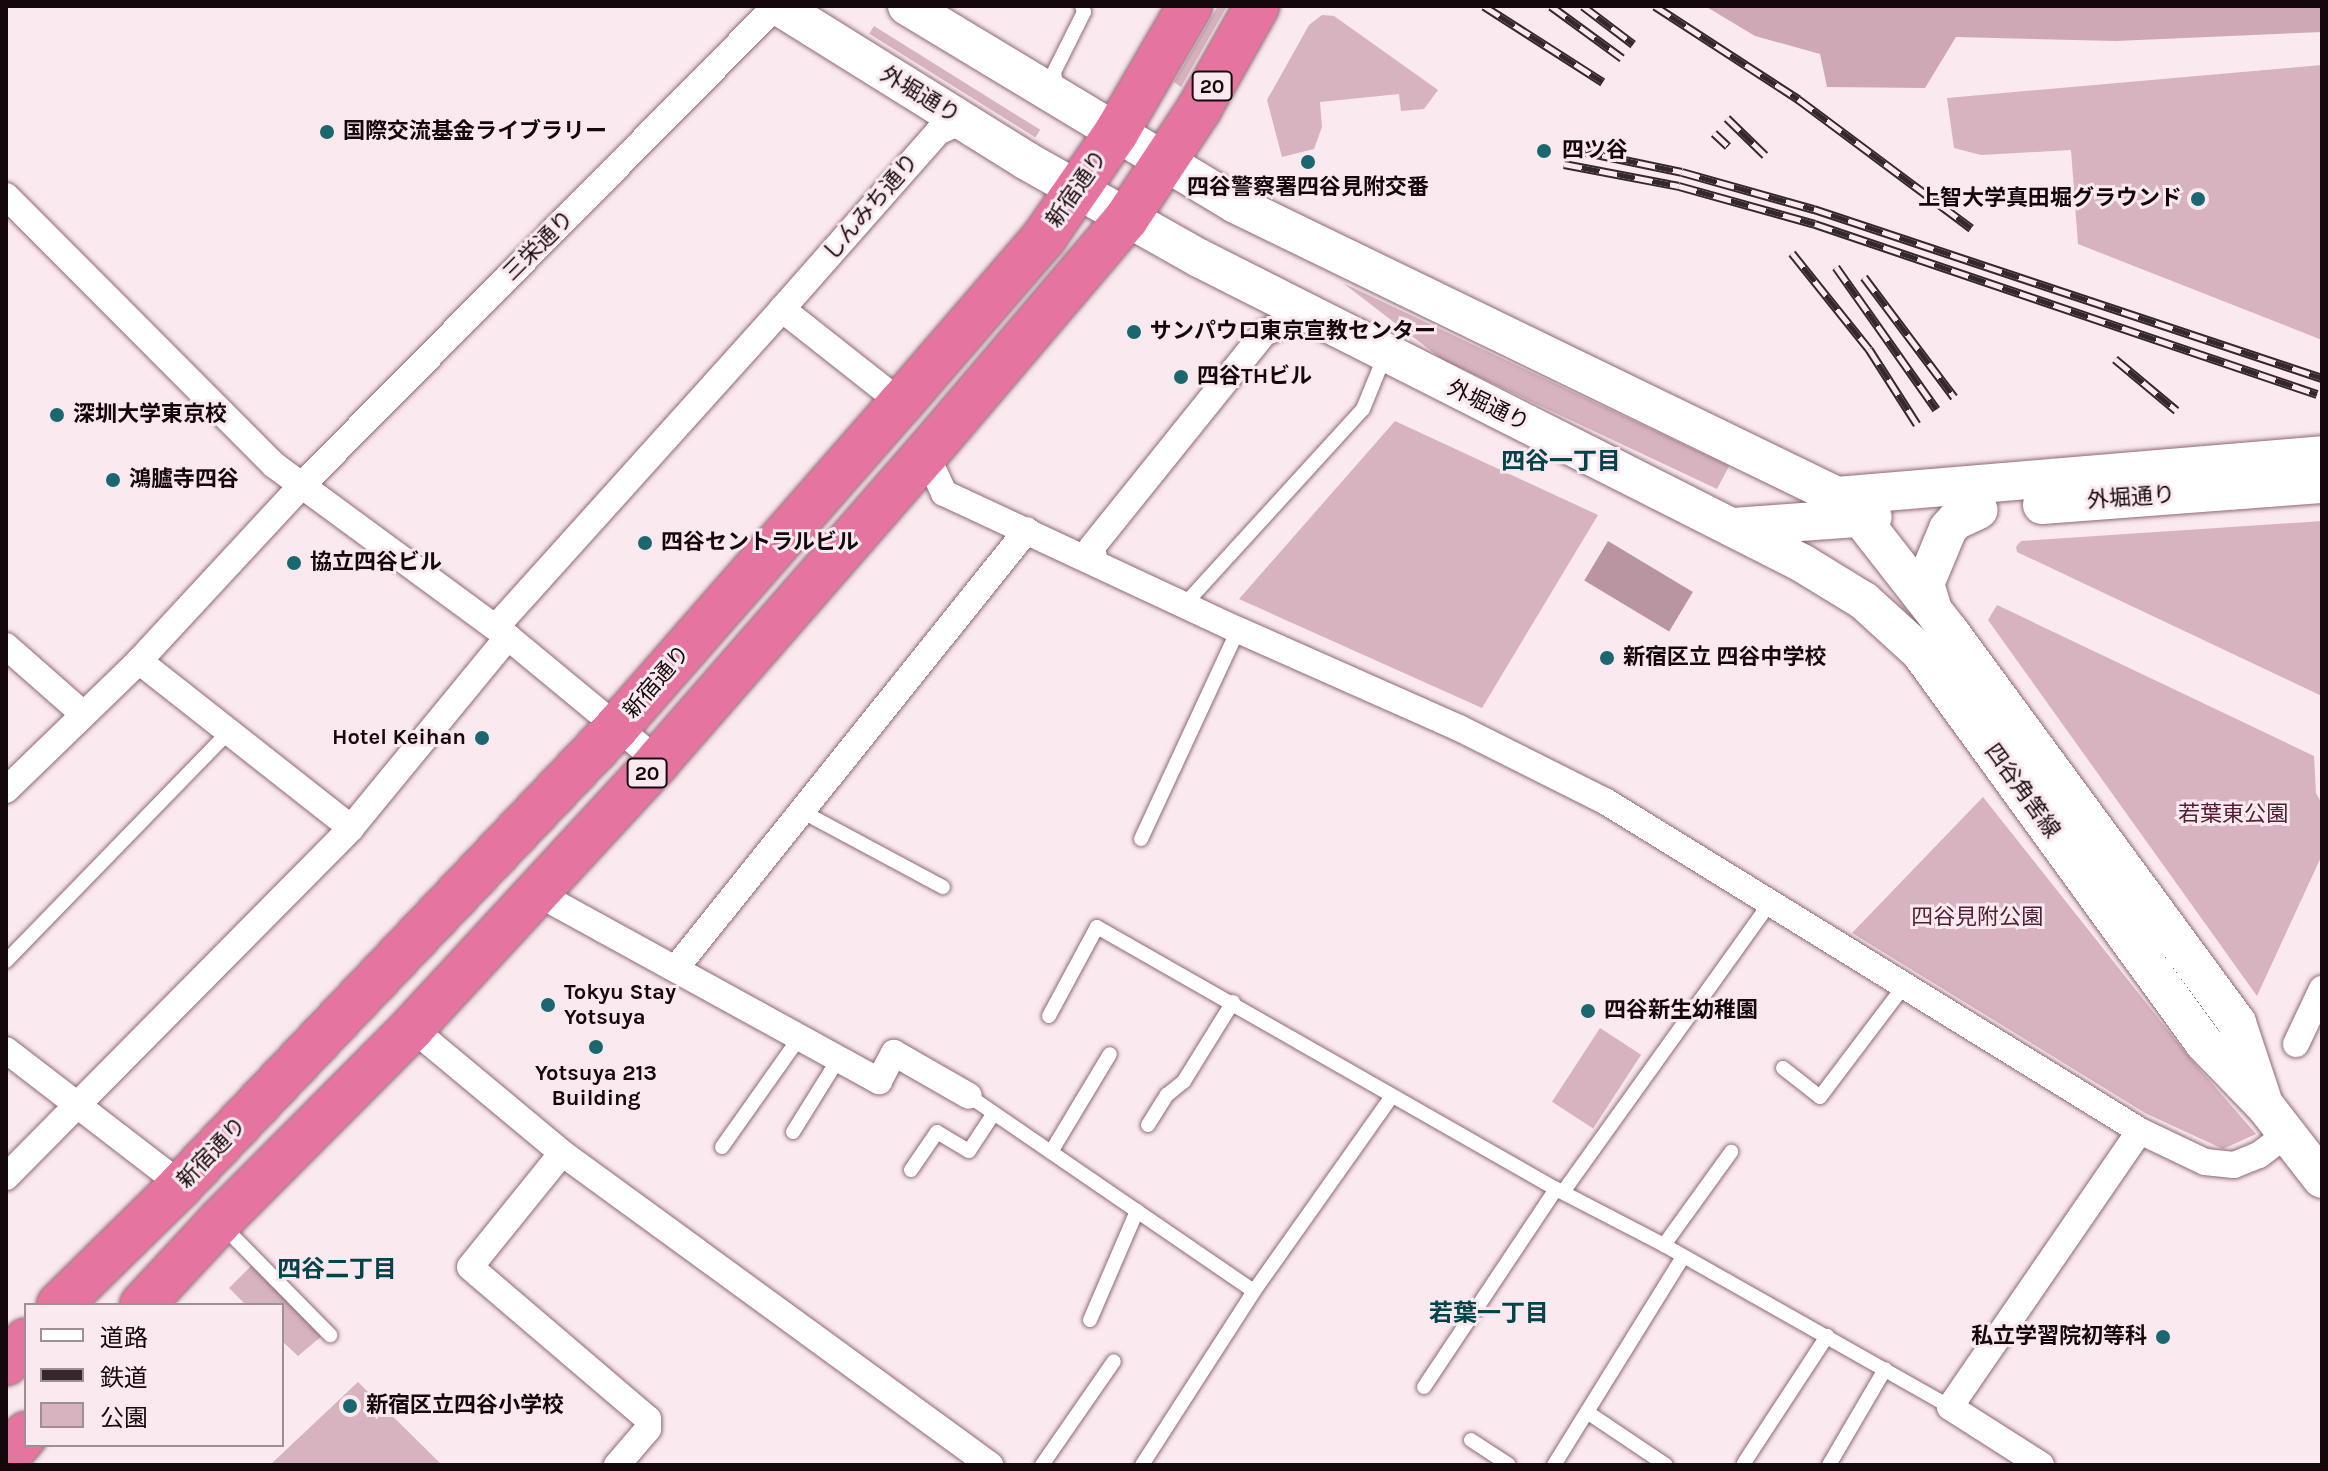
<!DOCTYPE html>
<meta charset="utf-8">
<style>
body{margin:0}
#map{position:relative;width:2328px;height:1471px;overflow:hidden;background:#fae9ee;font-family:Karla,"Noto Sans JP",sans-serif}
div>[style]{position:absolute}
.green>*{inset:0;background:#d6b3be;transform-origin:0 0}
.forest>*{inset:0;background:#cea9b5}
.water>*{inset:0;background:#b995a1;transform-origin:0 0}
.roads{filter:drop-shadow(0 0 2px #8d6975) drop-shadow(0 0 2px #8d6975)}
.lane>*{height:14px;margin:-7px;padding:0 7px;transform-origin:7px;border-radius:7px;background:#fff}
.street>*{height:26px;margin:-13px;padding:0 13px;transform-origin:13px;border-radius:13px;background:#fff}
.secondary>*{height:38px;margin:-19px;padding:0 19px;transform-origin:19px;border-radius:19px;background:#fff}
.highway>*{height:44px;margin:-22px;padding:0 22px;transform-origin:22px;border-radius:22px;background:#e674a1}
.rail>*{height:9px;margin-top:-4.5px;transform-origin:0;background:repeating-linear-gradient(90deg,#fae9ee 0 18px,#35282d 0 36px);box-sizing:border-box;border-block:2px solid #35282d}
.dots>*{width:22px;height:22px;translate:-50% -50%;box-sizing:border-box;border:4px solid #fae9ee;border-radius:50%}
span{translate:-50% -50%;white-space:nowrap;text-align:center;line-height:1.15;-webkit-text-stroke:6px #fae9ee;paint-order:stroke}
.shield-label span{padding:2px 6px;background:#fae9ee;border:2px solid;border-radius:6px;-webkit-text-stroke-width:0}
.shield-label{font-size:20px;color:#15080d;font-weight:700}
.street-label{font-size:22px;color:#15080d}
.poi-label{font-size:22px;color:#15080d;font-weight:700}
.left{translate:0 -50%;text-align:left}
.right{translate:-100% -50%;text-align:right}
.park-label{font-size:22px;color:#512034}
.neighbourhood-label{font-size:24px;color:#00434a;font-weight:700}
.frame{position:absolute;inset:0;border:8px solid #15080d;pointer-events:none}
.legend{position:absolute;left:24px;top:1303px;width:260px;height:144px;box-sizing:border-box;background:#fae9ee;border:2px solid #9e8f94;margin:0;padding:10px 14px;list-style:none;font-size:24px;color:#15080d}
.legend li{display:flex;align-items:center;gap:16px;height:40px}
.legend b{width:40px;border:2px solid #9e8f94}
</style>
<div id="map">
<div class="green">
<i style="clip-path:polygon(1218px 6px,1227px 6px,1181px 87px,1174px 82px)"></i>
<i style="clip-path:polygon(1322px 15px,1334px 16px,1438px 90px,1424px 109px,1401px 111px,1399px 94px,1320px 102px,1322px 127px,1314px 149px,1282px 157px,1267px 100px,1309px 25px)"></i>
<i style="left:874px;top:26px;width:196px;height:9px;rotate:32deg"></i>
<i style="clip-path:polygon(2322px 65px,2322px 340px,2078px 244px,2071px 150px,1981px 155px,1954px 148px,1947px 98px)"></i>
<i style="clip-path:polygon(1343px 283px,1729px 466px,1717px 489px,1443px 360px)"></i>
<i style="clip-path:polygon(1395px 421px,1598px 515px,1482px 708px,1239px 599px)"></i>
<i style="clip-path:polygon(2322px 521px,2322px 696px,2017px 552px,2016px 547px,2021px 541px)"></i>
<i style="clip-path:polygon(1997px 605px,2314px 756px,2316px 793px,2322px 804px,2322px 855px,2257px 996px,1988px 620px)"></i>
<i style="clip-path:polygon(1983px 797px,2189px 1057px,2256px 1134px,2223px 1149px,2145px 1113px,1852px 933px)"></i>
<i style="left:1600px;top:1028px;width:49px;height:88px;rotate:33deg"></i>
<i style="clip-path:polygon(251px 1266px,323px 1335px,298px 1356px,282px 1341px,282px 1305px,246px 1305px,229px 1288px)"></i>
<i style="clip-path:polygon(358px 1382px,442px 1465px,270px 1465px)"></i>
</div>
<div class="forest">
<i style="clip-path:polygon(1705px 6px,2322px 6px,2322px 32px,2116px 41px,1956px 37px,1925px 88px,1827px 87px,1820px 54px,1755px 36px)"></i>
</div>
<div class="water">
<i style="left:1608px;top:541px;width:99px;height:46px;rotate:31deg"></i>
</div>
<div class="roads">
<div class="lane">
<i style="left:1057px;top:88px;width:16px;rotate:-101deg"></i>
<i style="left:1054px;top:72px;width:67px;rotate:-63.4deg"></i>
<i style="left:1084px;top:12px;width:6px;rotate:-108deg"></i>
<i style="left:1184px;top:605px;width:265px;rotate:-47.6deg"></i>
<i style="left:1363px;top:409px;width:58px;rotate:-67.8deg"></i>
<i style="left:801px;top:811px;width:161px;rotate:28.2deg"></i>
<i style="left:1141px;top:839px;width:230px;rotate:-65.1deg"></i>
<i style="left:6px;top:961px;width:317px;rotate:-45.8deg"></i>
<i style="left:1049px;top:1016px;width:101px;rotate:-61.7deg"></i>
<i style="left:1097px;top:927px;width:529px;rotate:29.72deg"></i>
<i style="left:1556px;top:1189px;width:122px;rotate:27.4deg"></i>
<i style="left:1664px;top:1245px;width:329px;rotate:29.5deg"></i>
<i style="left:1783px;top:1068px;width:47px;rotate:38.1deg"></i>
<i style="left:1820px;top:1097px;width:139px;rotate:-52.9deg"></i>
<i style="left:969px;top:1096px;width:345px;rotate:34.4deg"></i>
<i style="left:1148px;top:1125px;width:36px;rotate:-58deg"></i>
<i style="left:1167px;top:1095px;width:22px;rotate:-39deg"></i>
<i style="left:1184px;top:1081px;width:93px;rotate:-58.2deg"></i>
<i style="left:793px;top:1132px;width:87px;rotate:-58.1deg"></i>
<i style="left:722px;top:1147px;width:135px;rotate:-54.7deg"></i>
<i style="left:1051px;top:1152px;width:114px;rotate:-59deg"></i>
<i style="left:911px;top:1170px;width:46px;rotate:-55.6deg"></i>
<i style="left:937px;top:1132px;width:37px;rotate:31deg"></i>
<i style="left:969px;top:1151px;width:45px;rotate:-56.7deg"></i>
<i style="left:1563px;top:1192px;width:357px;rotate:-54.4deg"></i>
<i style="left:221px;top:1224px;width:156px;rotate:45.5deg"></i>
<i style="left:1664px;top:1245px;width:115px;rotate:-54.2deg"></i>
<i style="left:1090px;top:1320px;width:119px;rotate:-66.7deg"></i>
<i style="left:1424px;top:1387px;width:238px;rotate:-56.3deg"></i>
<i style="left:1587px;top:1412px;width:95px;rotate:33.9deg"></i>
<i style="left:1471px;top:1440px;width:45px;rotate:33.3deg"></i>
<i style="left:1744px;top:1463px;width:152px;rotate:-56.8deg"></i>
<i style="left:1042px;top:1465px;width:126px;rotate:-55.3deg"></i>
<i style="left:1142px;top:1465px;width:207px;rotate:-57.2deg"></i>
<i style="left:1254px;top:1291px;width:239px;rotate:-54.7deg"></i>
<i style="left:1554px;top:1465px;width:245px;rotate:-58.2deg"></i>
<i style="left:1829px;top:1465px;width:111px;rotate:-59.7deg"></i>
</div>
<div class="street">
<i style="left:6px;top:196px;width:380px;rotate:45.1deg"></i>
<i style="left:274px;top:465px;width:290px;rotate:36.3deg"></i>
<i style="left:508px;top:637px;width:195px;rotate:39.6deg"></i>
<i style="left:782px;top:309px;width:236px;rotate:-48.6deg"></i>
<i style="left:938px;top:132px;width:19px;rotate:-25deg"></i>
<i style="left:955px;top:124px;width:15px;rotate:4deg"></i>
<i style="left:926px;top:454px;width:43px;rotate:65.2deg"></i>
<i style="left:944px;top:493px;width:324px;rotate:25deg"></i>
<i style="left:1238px;top:630px;width:242px;rotate:23.9deg"></i>
<i style="left:1459px;top:728px;width:163px;rotate:26.6deg"></i>
<i style="left:1605px;top:801px;width:629px;rotate:31.67deg"></i>
<i style="left:2140px;top:1131px;width:72px;rotate:25.5deg"></i>
<i style="left:2205px;top:1162px;width:29px;rotate:6deg"></i>
<i style="left:2234px;top:1165px;width:27px;rotate:-22deg"></i>
<i style="left:2259px;top:1155px;width:35px;rotate:-37deg"></i>
<i style="left:1095px;top:563px;width:16px;rotate:-101deg"></i>
<i style="left:1092px;top:547px;width:275px;rotate:-51.2deg"></i>
<i style="left:1264px;top:333px;width:49px;rotate:-24deg"></i>
<i style="left:496px;top:627px;width:428px;rotate:-48deg"></i>
<i style="left:782px;top:309px;width:152px;rotate:38.3deg"></i>
<i style="left:6px;top:646px;width:103px;rotate:41.4deg"></i>
<i style="left:139px;top:661px;width:270px;rotate:38.2deg"></i>
<i style="left:6px;top:790px;width:185px;rotate:-44.1deg"></i>
<i style="left:139px;top:661px;width:238px;rotate:-47.2deg"></i>
<i style="left:301px;top:486px;width:675px;rotate:-45.3deg"></i>
<i style="left:535px;top:892px;width:393px;rotate:28.8deg"></i>
<i style="left:879px;top:1081px;width:32px;rotate:-62deg"></i>
<i style="left:894px;top:1053px;width:86px;rotate:29.8deg"></i>
<i style="left:676px;top:968px;width:561px;rotate:-51.29deg"></i>
<i style="left:412px;top:1028px;width:195px;rotate:39.8deg"></i>
<i style="left:562px;top:1153px;width:146px;rotate:128.9deg"></i>
<i style="left:470px;top:1267px;width:234px;rotate:40.5deg"></i>
<i style="left:648px;top:1419px;width:10px;rotate:90deg"></i>
<i style="left:648px;top:1429px;width:48px;rotate:130.7deg"></i>
<i style="left:2296px;top:1044px;width:61px;rotate:-64.7deg"></i>
<i style="left:6px;top:1050px;width:221px;rotate:37.6deg"></i>
<i style="left:562px;top:1153px;width:530px;rotate:36.09deg"></i>
<i style="left:6px;top:1177px;width:491px;rotate:-45.3deg"></i>
<i style="left:351px;top:828px;width:247px;rotate:-50.6deg"></i>
<i style="left:2041px;top:1465px;width:108px;rotate:-147.5deg"></i>
<i style="left:1950px;top:1407px;width:335px;rotate:-55.5deg"></i>
</div>
<div class="secondary">
<i style="left:778px;top:6px;width:291px;rotate:31.9deg"></i>
<i style="left:1025px;top:160px;width:200px;rotate:29.4deg"></i>
<i style="left:1199px;top:258px;width:676px;rotate:26.83deg"></i>
<i style="left:1802px;top:563px;width:73px;rotate:31.5deg"></i>
<i style="left:1864px;top:601px;width:76px;rotate:42.3deg"></i>
<i style="left:1920px;top:652px;width:483px;rotate:54deg"></i>
<i style="left:2204px;top:1043px;width:89px;rotate:45.9deg"></i>
<i style="left:2266px;top:1107px;width:91px;rotate:52.1deg"></i>
<i style="left:907px;top:6px;width:383px;rotate:31.1deg"></i>
<i style="left:1235px;top:204px;width:669px;rotate:25.88deg"></i>
<i style="left:1837px;top:496px;width:487px;rotate:-4.8deg"></i>
<i style="left:1837px;top:496px;width:31px;rotate:42deg"></i>
<i style="left:1860px;top:517px;width:146px;rotate:52deg"></i>
<i style="left:1950px;top:632px;width:485px;rotate:53.7deg"></i>
<i style="left:2237px;top:1023px;width:79px;rotate:71.6deg"></i>
<i style="left:2042px;top:505px;width:281px;rotate:-4.3deg"></i>
<i style="left:1732px;top:527px;width:141px;rotate:-4.1deg"></i>
<i style="left:1933px;top:610px;width:27px;rotate:-107deg"></i>
<i style="left:1925px;top:584px;width:60px;rotate:-67.3deg"></i>
<i style="left:1948px;top:529px;width:11px;rotate:-49deg"></i>
<i style="left:1955px;top:521px;width:26px;rotate:-25deg"></i>
</div>
<div class="highway">
<i style="left:59px;top:1305px;width:171px;rotate:-44.5deg"></i>
<i style="left:181px;top:1185px;width:632px;rotate:-46.41deg"></i>
<i style="left:617px;top:727px;width:431px;rotate:-48.8deg"></i>
<i style="left:901px;top:403px;width:221px;rotate:-49.2deg"></i>
<i style="left:1045px;top:236px;width:125px;rotate:-55.4deg"></i>
<i style="left:1116px;top:133px;width:147px;rotate:-59.8deg"></i>
<i style="left:142px;top:1305px;width:113px;rotate:-47.1deg"></i>
<i style="left:219px;top:1222px;width:274px;rotate:-45.1deg"></i>
<i style="left:412px;top:1028px;width:363px;rotate:-47.3deg"></i>
<i style="left:658px;top:761px;width:408px;rotate:-48.9deg"></i>
<i style="left:926px;top:454px;width:309px;rotate:-49.6deg"></i>
<i style="left:1126px;top:219px;width:132px;rotate:-56.4deg"></i>
<i style="left:1199px;top:109px;width:118px;rotate:-60.6deg"></i>
<i style="left:6px;top:1363px;width:30px;rotate:-48deg"></i>
<i style="left:6px;top:1458px;width:31px;rotate:-50deg"></i>
</div>
</div>
<div class="rail">
<i style="left:1484px;top:6px;width:141px;rotate:32.6deg"></i>
<i style="left:1551px;top:6px;width:88px;rotate:36.2deg"></i>
<i style="left:1583px;top:6px;width:63px;rotate:37.2deg"></i>
<i style="left:1655px;top:6px;width:171px;rotate:33deg"></i>
<i style="left:1798px;top:99px;width:216px;rotate:36.7deg"></i>
<i style="left:1727px;top:118px;width:53px;rotate:44.2deg"></i>
<i style="left:1714px;top:133px;width:19px;rotate:43deg"></i>
<i style="left:1567px;top:148px;width:117px;rotate:11.8deg"></i>
<i style="left:1682px;top:172px;width:137px;rotate:15.7deg"></i>
<i style="left:1814px;top:209px;width:535px;rotate:18.4deg"></i>
<i style="left:1564px;top:164px;width:117px;rotate:10.8deg"></i>
<i style="left:1679px;top:186px;width:141px;rotate:15.6deg"></i>
<i style="left:1815px;top:224px;width:530px;rotate:18.71deg"></i>
<i style="left:1792px;top:253px;width:123px;rotate:51.3deg"></i>
<i style="left:1869px;top:349px;width:89px;rotate:57.4deg"></i>
<i style="left:1836px;top:267px;width:174px;rotate:54.8deg"></i>
<i style="left:1864px;top:277px;width:150px;rotate:53.1deg"></i>
<i style="left:2115px;top:359px;width:80px;rotate:39.9deg"></i>
</div>
<div class="dots">
<i style="left:327px;top:132px;background:#1b6770"></i>
<i style="left:1544px;top:151px;background:#1b6770"></i>
<i style="left:1308px;top:162px;background:#1b6770"></i>
<i style="left:2198px;top:199px;background:#1b6770"></i>
<i style="left:1134px;top:332px;background:#1b6770"></i>
<i style="left:1181px;top:377px;background:#1b6770"></i>
<i style="left:57px;top:415px;background:#1b6770"></i>
<i style="left:113px;top:480px;background:#1b6770"></i>
<i style="left:645px;top:543px;background:#1b6770"></i>
<i style="left:294px;top:563px;background:#1b6770"></i>
<i style="left:1607px;top:658px;background:#1b6770"></i>
<i style="left:482px;top:738px;background:#1b6770"></i>
<i style="left:548px;top:1005px;background:#1b6770"></i>
<i style="left:1588px;top:1011px;background:#1b6770"></i>
<i style="left:596px;top:1047px;background:#1b6770"></i>
<i style="left:2163px;top:1337px;background:#1b6770"></i>
<i style="left:350px;top:1406px;background:#1b6770"></i>
</div>
<div class="shield-label">
<span style="left:1212px;top:86px">20</span>
<span style="left:647px;top:773px">20</span>
</div>
<div class="street-label">
<span style="left:920px;top:95px;rotate:31deg">外堀通り</span>
<span style="left:1077px;top:189px;rotate:-55deg">新宿通り</span>
<span style="left:871px;top:207px;rotate:-49deg">しんみち通り</span>
<span style="left:539px;top:246px;rotate:-45deg">三栄通り</span>
<span style="left:1488px;top:406px;rotate:26deg">外堀通り</span>
<span style="left:2131px;top:498px;rotate:-4deg">外堀通り</span>
<span style="left:657px;top:682px;rotate:-49deg">新宿通り</span>
<span style="left:2022px;top:791px;rotate:54deg">四谷角筈線</span>
<span style="left:212px;top:1153px;rotate:-46deg">新宿通り</span>
</div>
<div class="poi-label">
<span class="left" style="left:343px;top:132px">国際交流基金ライブラリー</span>
<span class="left" style="left:1562px;top:151px">四ツ谷</span>
<span style="left:1308px;top:188px">四谷警察署四谷見附交番</span>
<span class="right" style="left:2182px;top:199px">上智大学真田堀グラウンド</span>
<span class="left" style="left:1150px;top:332px">サンパウロ東京宣教センター</span>
<span class="left" style="left:1197px;top:377px">四谷THビル</span>
<span class="left" style="left:73px;top:415px">深圳大学東京校</span>
<span class="left" style="left:129px;top:480px">鴻臚寺四谷</span>
<span class="left" style="left:661px;top:543px">四谷セントラルビル</span>
<span class="left" style="left:310px;top:563px">協立四谷ビル</span>
<span class="left" style="left:1623px;top:658px">新宿区立 四谷中学校</span>
<span class="right" style="left:466px;top:738px">Hotel Keihan</span>
<span class="left" style="left:564px;top:1005px">Tokyu Stay<br>Yotsuya</span>
<span class="left" style="left:1604px;top:1011px">四谷新生幼稚園</span>
<span style="left:596px;top:1086px">Yotsuya 213<br>Building</span>
<span class="right" style="left:2147px;top:1337px">私立学習院初等科</span>
<span class="left" style="left:366px;top:1406px">新宿区立四谷小学校</span>
</div>
<div class="park-label">
<span style="left:2233px;top:815px">若葉東公園</span>
<span style="left:1977px;top:918px">四谷見附公園</span>
</div>
<div class="neighbourhood-label">
<span style="left:1561px;top:462px">四谷一丁目</span>
<span style="left:337px;top:1270px">四谷二丁目</span>
<span style="left:1489px;top:1314px">若葉一丁目</span>
</div>
<div class="frame"></div>
<ul class="legend">
<li><b style="height:10px;background:#fff"></b>道路</li>
<li><b style="height:10px;background:#35282d"></b>鉄道</li>
<li><b style="height:22px;background:#d6b3be"></b>公園</li>
</ul>
</div>
